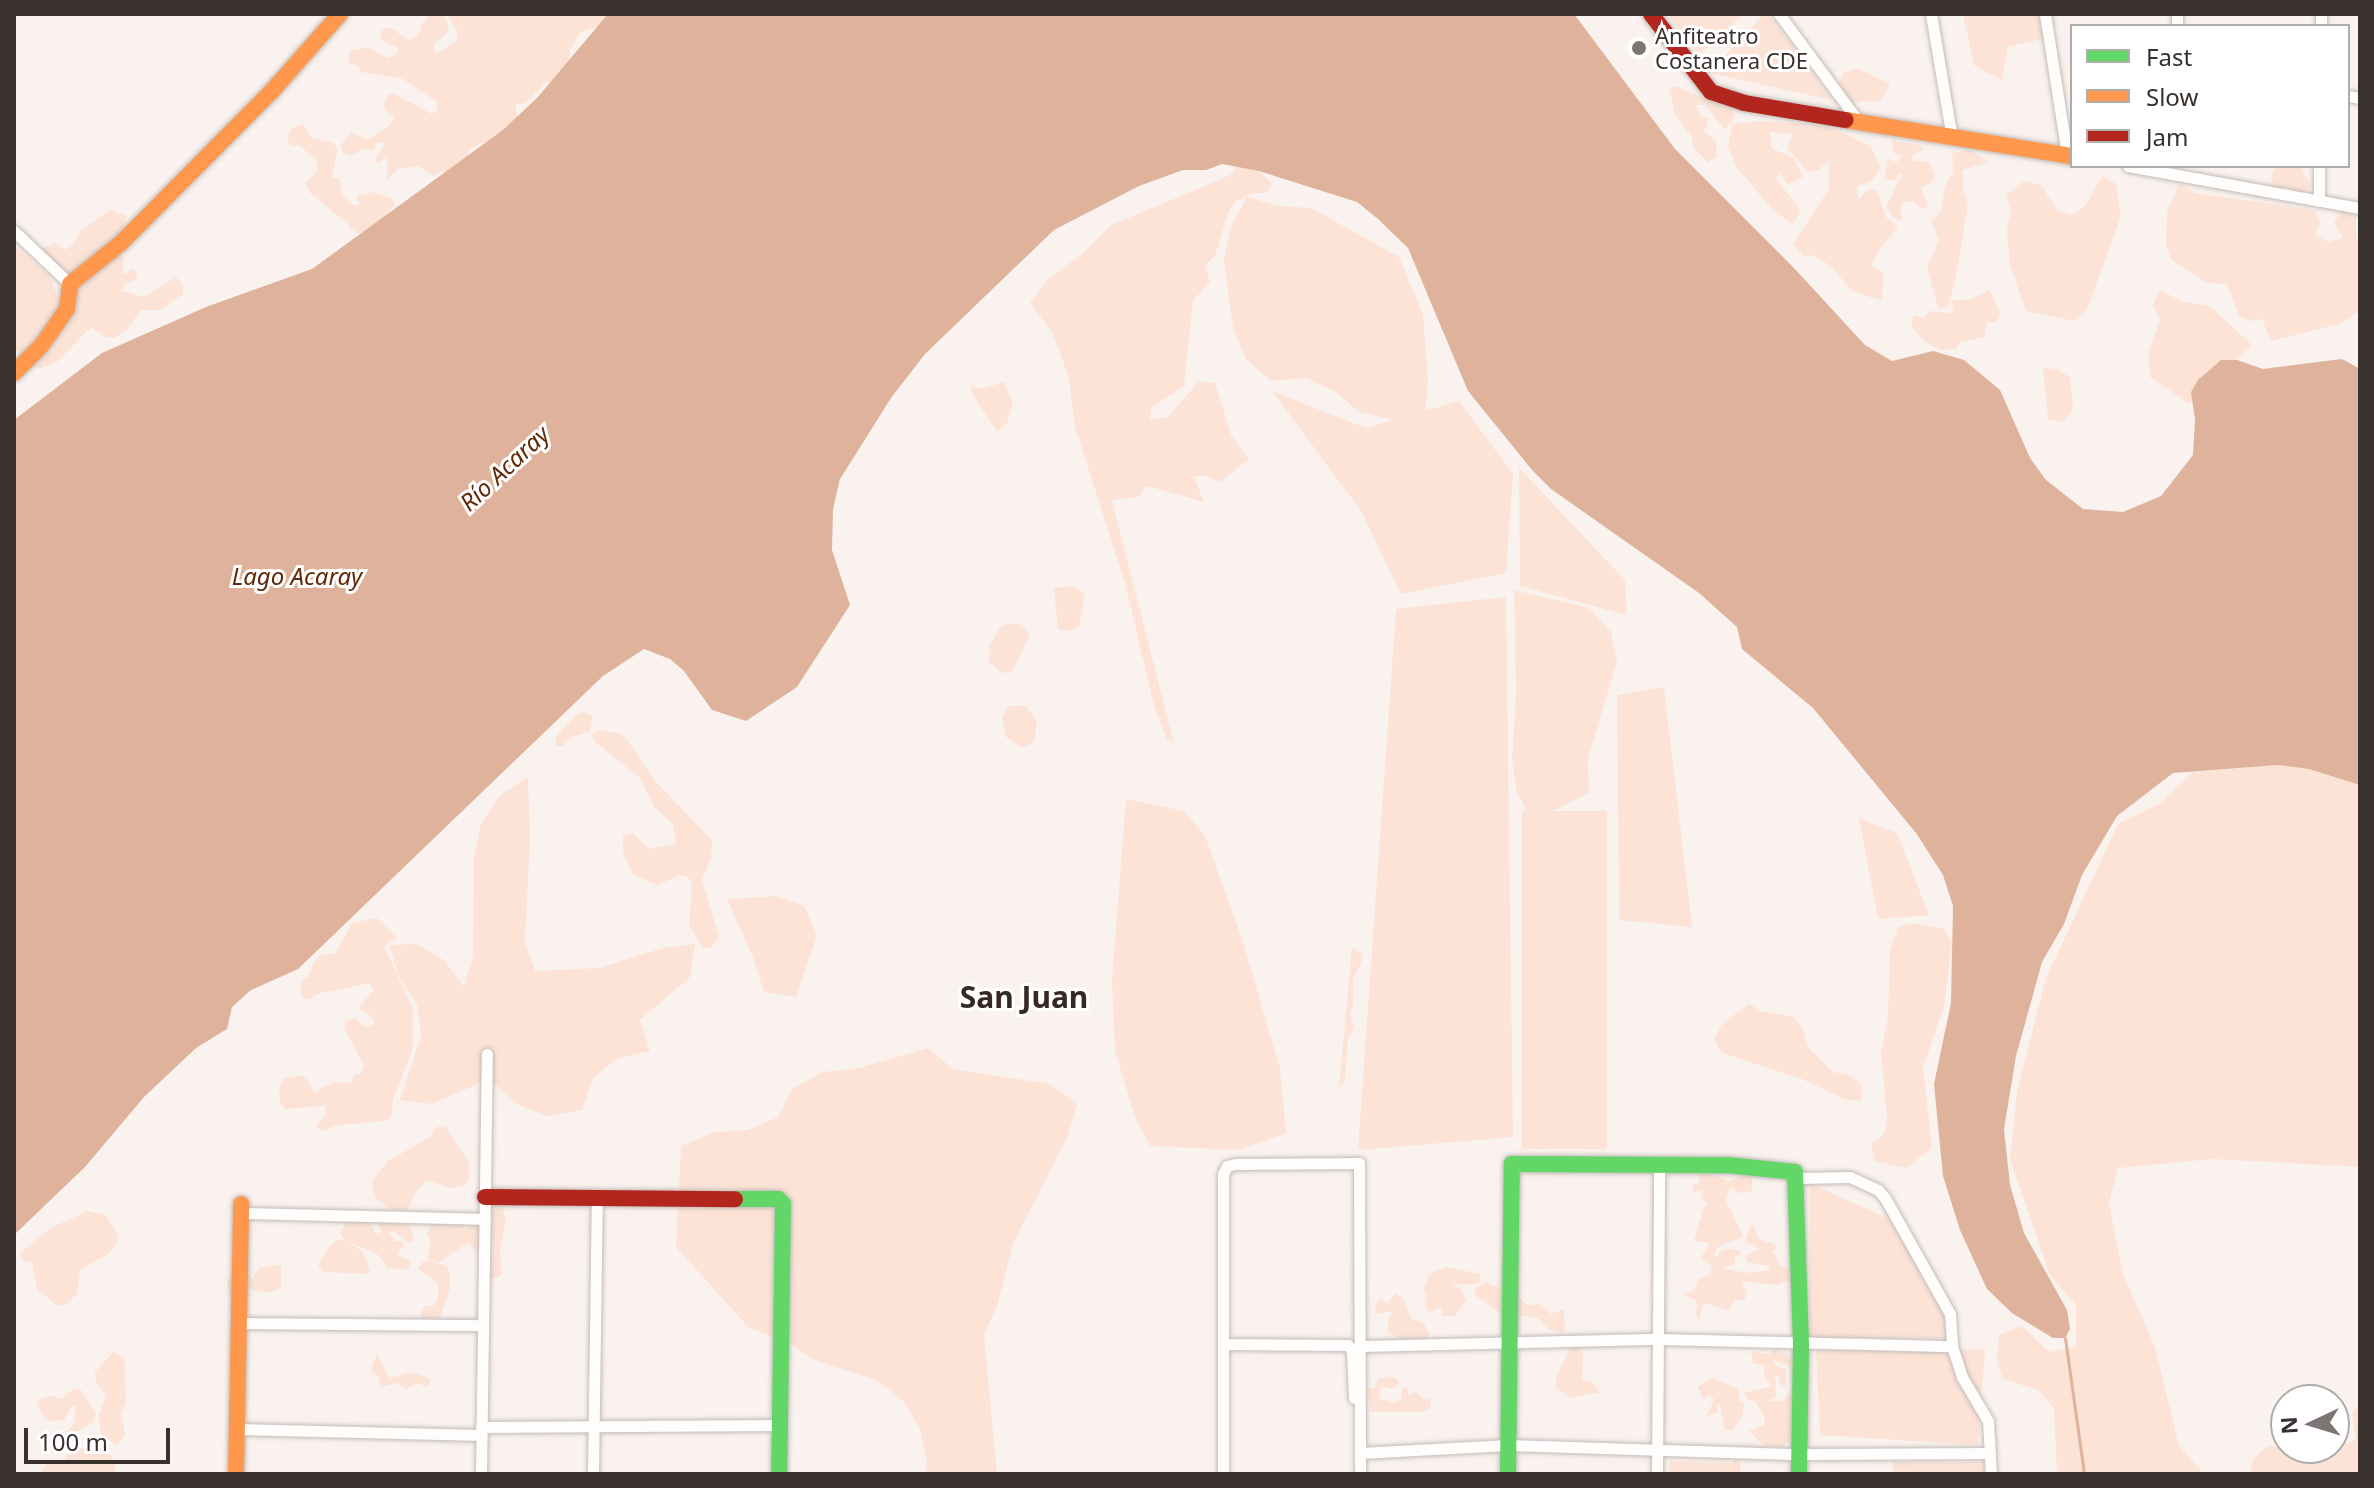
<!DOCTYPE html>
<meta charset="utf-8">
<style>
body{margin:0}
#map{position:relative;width:2374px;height:1488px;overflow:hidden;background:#faf2ee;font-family:"Noto Sans",sans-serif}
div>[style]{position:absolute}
.green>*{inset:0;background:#fce3d6;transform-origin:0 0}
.water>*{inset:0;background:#deb29b}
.stream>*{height:3px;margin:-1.5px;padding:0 1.5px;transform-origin:1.5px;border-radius:1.5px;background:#deb29b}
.roads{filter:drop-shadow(0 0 2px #c2bcb8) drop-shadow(0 0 2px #c2bcb8)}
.street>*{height:11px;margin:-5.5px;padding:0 5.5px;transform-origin:5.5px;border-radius:5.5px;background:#fefdfc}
.fast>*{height:16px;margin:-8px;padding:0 8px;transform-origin:8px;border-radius:8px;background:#63d668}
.slow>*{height:16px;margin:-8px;padding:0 8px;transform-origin:8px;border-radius:8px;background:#ff974d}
.jam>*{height:16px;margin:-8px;padding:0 8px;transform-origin:8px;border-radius:8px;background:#b3261e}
.dots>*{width:22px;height:22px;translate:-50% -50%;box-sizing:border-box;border:4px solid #fff;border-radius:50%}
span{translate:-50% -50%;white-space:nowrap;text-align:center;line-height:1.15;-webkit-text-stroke:6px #fff;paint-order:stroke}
.poi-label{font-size:22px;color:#38312e}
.left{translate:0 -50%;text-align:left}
.water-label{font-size:24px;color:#602a06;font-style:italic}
.district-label{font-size:30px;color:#362923;font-weight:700}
.frame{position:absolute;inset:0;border:16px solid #38312e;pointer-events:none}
.legend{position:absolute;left:2070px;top:24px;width:280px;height:144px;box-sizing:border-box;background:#fff;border:2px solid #afadab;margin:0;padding:10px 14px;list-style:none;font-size:24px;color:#38312e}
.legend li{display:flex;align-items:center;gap:16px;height:40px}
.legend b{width:40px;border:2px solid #afadab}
.north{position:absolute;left:2270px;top:1384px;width:80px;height:80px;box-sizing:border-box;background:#fff;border:2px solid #afadab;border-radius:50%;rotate:266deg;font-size:22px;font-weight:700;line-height:32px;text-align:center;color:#38312e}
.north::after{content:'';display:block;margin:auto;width:28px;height:36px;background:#7c7571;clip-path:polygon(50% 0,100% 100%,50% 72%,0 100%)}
.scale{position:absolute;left:24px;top:1428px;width:146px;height:36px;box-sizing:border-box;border:4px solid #38312e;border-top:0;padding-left:10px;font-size:24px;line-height:28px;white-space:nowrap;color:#38312e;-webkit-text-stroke:6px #fff;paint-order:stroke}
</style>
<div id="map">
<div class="green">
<i style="clip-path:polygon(423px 14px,442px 14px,448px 24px,448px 32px,433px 45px,436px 54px,456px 41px,458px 32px,447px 14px,613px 14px,607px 24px,581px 32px,570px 49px,569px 67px,553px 84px,547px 81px,530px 99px,520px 105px,515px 103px,518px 120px,501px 143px,481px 143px,472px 148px,468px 152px,470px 160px,453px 176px,441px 171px,434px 176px,418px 166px,397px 169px,387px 180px,387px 155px,380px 163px,374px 161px,386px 142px,378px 143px,373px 151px,362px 149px,351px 156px,343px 153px,340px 146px,351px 132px,368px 140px,390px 125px,394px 117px,383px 108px,388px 95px,394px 94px,432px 114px,438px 110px,437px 102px,403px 79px,361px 72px,358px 66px,349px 63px,350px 51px,368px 47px,388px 58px,396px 54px,399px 48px,382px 41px,380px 32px,387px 28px,393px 29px,409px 41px,419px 34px,422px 23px,428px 19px)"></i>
<i style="clip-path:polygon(1667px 14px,1744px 14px,1699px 55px)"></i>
<i style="clip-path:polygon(1764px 14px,1769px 14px,1832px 100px,1709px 73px)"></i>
<i style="clip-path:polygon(1963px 14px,2041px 14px,2045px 38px,2008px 47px,2002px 80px,1974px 65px)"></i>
<i style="clip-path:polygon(1856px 68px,1890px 84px,1880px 101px,1849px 102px,1838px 85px,1843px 74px)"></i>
<i style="clip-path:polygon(1675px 86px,1733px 110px,1734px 118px,1725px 130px,1705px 105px,1696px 105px,1701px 116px,1709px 118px,1706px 124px,1709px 127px,1703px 130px,1716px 141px,1717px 157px,1708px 162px,1693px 148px,1692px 138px,1675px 114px,1669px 88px)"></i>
<i style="clip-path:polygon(1762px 121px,1825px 125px,1870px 146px,1881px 168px,1871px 181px,1857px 186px,1858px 199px,1869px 189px,1877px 191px,1886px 217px,1898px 227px,1880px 249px,1871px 266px,1883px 273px,1882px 301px,1852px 291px,1831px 266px,1812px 255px,1803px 256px,1793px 244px,1829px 189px,1829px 161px,1818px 170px,1808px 172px,1787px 148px,1792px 134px,1770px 132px,1771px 148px,1794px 158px,1803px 177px,1788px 184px,1779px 173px,1776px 178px,1801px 211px,1792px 224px,1772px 209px,1737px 168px,1728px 147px,1732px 124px)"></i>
<i style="clip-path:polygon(303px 124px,312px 138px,333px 143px,338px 149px,331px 178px,339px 178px,343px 196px,351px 204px,360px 205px,356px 196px,373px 192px,393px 199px,395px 205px,372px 230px,359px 233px,350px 229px,347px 223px,311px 194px,305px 183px,317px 171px,318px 162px,299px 145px,291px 146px,287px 139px,291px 129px)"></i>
<i style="clip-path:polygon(1892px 140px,1921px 146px,1923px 150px,1912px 155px,1913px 161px,1929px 162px,1935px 176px,1931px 183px,1921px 188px,1928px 207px,1920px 208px,1913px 201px,1901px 203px,1902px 221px,1893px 217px,1886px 207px,1903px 173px,1897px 174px,1896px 180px,1884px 180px,1888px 159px,1897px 162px,1902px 157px,1893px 152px)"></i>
<i style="clip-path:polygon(1970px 150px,1989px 162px,1963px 170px,1963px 189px,1968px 204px,1956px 277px,1948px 307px,1938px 308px,1927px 267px,1939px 240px,1931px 221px,1941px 211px,1945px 187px,1953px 171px,1952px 153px)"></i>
<i style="clip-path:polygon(1239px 164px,1254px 167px,1273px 184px,1266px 193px,1254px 193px,1236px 201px,1228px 213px,1215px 256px,1205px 265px,1210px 282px,1193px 301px,1184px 386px,1152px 407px,1149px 420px,1168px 417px,1199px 381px,1215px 383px,1231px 435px,1249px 459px,1220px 482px,1203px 475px,1194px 477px,1204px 502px,1147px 486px,1138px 497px,1112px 500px,1174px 744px,1166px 738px,1154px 705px,1125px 583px,1075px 427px,1069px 378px,1053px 334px,1030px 303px,1046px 281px,1082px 254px,1111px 225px,1210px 184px,1232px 174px)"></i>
<i style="clip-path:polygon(2275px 166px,2301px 166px,2311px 187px,2304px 193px,2295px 193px,2288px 187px,2276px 190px,2271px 179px)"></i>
<i style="clip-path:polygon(2102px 176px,2116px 184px,2121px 216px,2087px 310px,2075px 321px,2026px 311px,2010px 265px,2007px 229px,2011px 211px,2006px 195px,2024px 181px,2041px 185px,2058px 211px,2073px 215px,2086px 205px)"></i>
<i style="clip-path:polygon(2179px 184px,2195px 193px,2315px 210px,2320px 222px,2315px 234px,2328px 242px,2343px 238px,2334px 222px,2343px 210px,2356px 216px,2356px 237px,2360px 241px,2360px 311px,2339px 324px,2271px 341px,2262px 319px,2250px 321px,2239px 316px,2227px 284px,2206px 283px,2171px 259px,2166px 245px,2167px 212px)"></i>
<i style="clip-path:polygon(1247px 197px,1278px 206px,1311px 208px,1399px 257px,1423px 315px,1428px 381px,1425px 411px,1459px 401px,1513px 474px,1506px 573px,1401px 594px,1361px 511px,1272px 391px,1366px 428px,1392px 420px,1359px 412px,1336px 392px,1307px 378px,1271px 381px,1246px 359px,1233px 328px,1224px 260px,1231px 227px)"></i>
<i style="clip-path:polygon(110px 210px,127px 216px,117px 249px,124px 259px,122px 273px,127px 274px,130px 269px,136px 271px,137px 278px,125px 284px,122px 291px,144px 297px,176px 277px,183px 285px,183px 294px,160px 310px,141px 310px,125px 332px,113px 338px,103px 336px,91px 327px,57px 362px,40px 368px,30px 367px,14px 347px,14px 245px,49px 276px,59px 300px,73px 292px,41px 249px,55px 243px,64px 250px,73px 245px,80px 231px)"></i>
<i style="clip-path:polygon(1990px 290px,2001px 316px,1995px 322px,1987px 322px,1984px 337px,1960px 342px,1956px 349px,1941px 350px,1924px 341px,1912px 327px,1913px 316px,1925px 317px,1930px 311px,1953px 314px,1952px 301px,1971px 299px)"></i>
<i style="clip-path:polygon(2160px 290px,2182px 301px,2211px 307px,2252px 345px,2237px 360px,2221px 361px,2215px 377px,2189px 404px,2150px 377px,2149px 350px,2160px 320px,2153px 305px)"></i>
<i style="clip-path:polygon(2043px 368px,2057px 369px,2070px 377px,2073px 410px,2063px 422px,2048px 419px)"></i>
<i style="clip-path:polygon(1004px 382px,1013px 404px,1007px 423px,997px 432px,971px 392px,972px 386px,981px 389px)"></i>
<i style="clip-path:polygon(1519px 468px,1625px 580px,1627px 615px,1520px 586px)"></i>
<i style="clip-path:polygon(1073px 586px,1085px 595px,1079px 627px,1068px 631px,1058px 629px,1054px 588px)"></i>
<i style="clip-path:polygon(1514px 590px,1589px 608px,1611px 632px,1617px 661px,1588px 759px,1589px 793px,1532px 821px,1517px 792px,1512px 761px,1516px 693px)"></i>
<i style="clip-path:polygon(1506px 597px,1513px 1137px,1358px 1150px,1396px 609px)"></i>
<i style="clip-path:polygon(1020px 623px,1030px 634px,1012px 672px,1002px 673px,989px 662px,990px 644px,1002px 625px)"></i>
<i style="clip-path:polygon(1664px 687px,1692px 927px,1619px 920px,1617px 695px)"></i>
<i style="clip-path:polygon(1009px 706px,1026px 706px,1037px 722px,1034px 742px,1022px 748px,1006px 737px,1002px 717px)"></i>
<i style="clip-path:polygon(583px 712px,593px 716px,590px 732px,572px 737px,563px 746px,555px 746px,556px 737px,575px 716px)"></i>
<i style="clip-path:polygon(599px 730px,620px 733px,626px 738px,655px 781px,712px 840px,711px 858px,702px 880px,719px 936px,710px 949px,702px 947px,689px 925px,692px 883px,688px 877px,680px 875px,658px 885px,633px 875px,623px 852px,623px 836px,632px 833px,649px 849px,676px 844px,673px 824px,655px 808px,640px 778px,595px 742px,592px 734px)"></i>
<i style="clip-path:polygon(2278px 765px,2309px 769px,2360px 785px,2360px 1167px,2212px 1159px,2118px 1168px,2109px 1203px,2123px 1274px,2155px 1347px,2179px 1446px,2204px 1474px,2057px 1474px,2054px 1408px,2038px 1390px,2003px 1379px,1997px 1362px,1999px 1335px,2022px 1326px,2049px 1352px,2076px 1347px,2076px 1305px,2050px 1275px,2010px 1159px,2017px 1092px,2046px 978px,2118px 824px,2161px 803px,2193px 772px)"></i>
<i style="clip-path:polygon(528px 777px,530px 839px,525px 942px,535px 971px,599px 968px,663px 948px,695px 944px,690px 977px,640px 1020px,650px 1051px,618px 1058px,593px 1078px,582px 1110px,548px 1116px,518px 1105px,489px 1079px,432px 1104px,400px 1100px,421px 1037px,417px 1004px,399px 976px,389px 945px,417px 944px,445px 961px,464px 987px,473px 956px,474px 857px,481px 824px,499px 796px)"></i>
<i style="clip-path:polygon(1126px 799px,1184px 811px,1205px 836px,1241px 936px,1280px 1068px,1286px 1133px,1238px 1150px,1150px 1146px,1135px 1117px,1115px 1051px,1112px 979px)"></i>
<i style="left:1607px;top:811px;width:338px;height:85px;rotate:90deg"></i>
<i style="clip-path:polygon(1859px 818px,1897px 833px,1929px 915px,1878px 919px)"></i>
<i style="clip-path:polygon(775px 896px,804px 906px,817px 935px,796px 997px,764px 992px,754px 960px,727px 899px)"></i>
<i style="clip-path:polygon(377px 918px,397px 938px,384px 946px,413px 1009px,413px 1048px,393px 1100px,391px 1117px,385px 1121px,337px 1125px,323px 1131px,315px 1127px,326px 1114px,325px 1106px,286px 1109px,280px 1103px,279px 1086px,283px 1079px,300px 1075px,307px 1079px,314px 1093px,334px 1082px,351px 1083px,354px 1075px,361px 1073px,364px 1065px,344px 1029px,347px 1021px,355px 1018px,366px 1028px,375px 1023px,371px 1016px,358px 1008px,374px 990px,370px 983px,316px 994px,310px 999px,302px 998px,301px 981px,309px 977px,314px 961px,320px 956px,336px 953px,352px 923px)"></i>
<i style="clip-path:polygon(1914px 923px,1945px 929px,1952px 943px,1944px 1007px,1923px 1067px,1932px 1148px,1906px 1168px,1875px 1161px,1871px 1144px,1884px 1134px,1887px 1118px,1881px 1052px,1888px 1018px,1890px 950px,1898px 927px)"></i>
<i style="clip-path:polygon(1352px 947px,1362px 954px,1362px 960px,1353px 979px,1353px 1009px,1350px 1012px,1354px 1027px,1348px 1038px,1345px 1080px,1339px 1088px)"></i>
<i style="clip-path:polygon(1749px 1004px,1761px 1011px,1794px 1017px,1803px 1030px,1808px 1047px,1833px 1072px,1849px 1075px,1862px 1085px,1861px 1101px,1846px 1100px,1802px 1079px,1722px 1053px,1714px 1039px,1722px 1024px)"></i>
<i style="clip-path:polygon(928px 1048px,953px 1069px,1050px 1084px,1077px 1104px,1068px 1135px,1013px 1244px,997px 1306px,984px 1335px,997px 1474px,925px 1474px,927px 1462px,920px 1428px,902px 1400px,876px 1380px,814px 1360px,786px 1341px,749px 1328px,676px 1247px,681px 1146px,715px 1132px,748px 1130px,778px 1117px,793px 1088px,823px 1072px,859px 1068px)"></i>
<i style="clip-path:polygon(445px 1126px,469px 1162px,469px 1179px,463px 1186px,448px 1188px,433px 1181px,425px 1182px,414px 1194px,407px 1211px,391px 1209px,375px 1198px,372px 1181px,388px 1161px,430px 1137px,436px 1127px)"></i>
<i style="clip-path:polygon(1703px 1170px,1729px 1181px,1749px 1173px,1752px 1177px,1752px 1191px,1737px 1193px,1733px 1187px,1729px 1189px,1726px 1200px,1743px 1236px,1718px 1247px,1714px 1254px,1717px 1258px,1720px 1251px,1726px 1249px,1740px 1250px,1741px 1255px,1735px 1258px,1735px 1263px,1723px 1269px,1751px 1273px,1770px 1270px,1768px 1266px,1747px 1262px,1745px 1256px,1760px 1249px,1771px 1250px,1756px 1248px,1745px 1241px,1751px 1226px,1754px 1225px,1758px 1239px,1775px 1244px,1777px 1248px,1773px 1251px,1780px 1266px,1791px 1270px,1791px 1280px,1778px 1285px,1742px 1281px,1747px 1294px,1744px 1300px,1735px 1301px,1728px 1310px,1704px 1303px,1699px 1320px,1694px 1312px,1698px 1308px,1695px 1300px,1684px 1294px,1694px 1291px,1698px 1279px,1710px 1275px,1712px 1266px,1701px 1258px,1709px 1243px,1694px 1241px,1704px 1207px,1709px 1204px,1702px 1199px,1701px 1190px,1693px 1192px,1693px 1185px,1699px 1183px,1699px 1173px)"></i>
<i style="clip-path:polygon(1810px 1183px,1893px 1221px,1957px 1338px,1810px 1338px)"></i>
<i style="clip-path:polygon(496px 1205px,502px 1206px,506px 1219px,500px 1252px,502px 1274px,495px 1279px,490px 1278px,487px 1271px,493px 1255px,490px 1208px)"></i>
<i style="clip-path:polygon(88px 1211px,105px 1215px,118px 1235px,118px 1242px,108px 1254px,80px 1270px,77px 1294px,64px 1306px,56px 1305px,37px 1289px,32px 1263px,24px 1261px,19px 1254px,50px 1228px)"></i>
<i style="clip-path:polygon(350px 1218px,371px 1224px,375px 1234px,381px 1232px,377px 1220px,409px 1221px,414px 1241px,409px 1243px,393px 1231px,389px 1233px,395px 1241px,402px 1241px,404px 1247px,398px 1252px,399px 1256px,410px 1260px,409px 1270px,388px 1268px,376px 1253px,346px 1241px,363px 1252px,370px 1270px,368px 1274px,324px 1272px,318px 1265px,331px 1244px,340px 1239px,345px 1241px,340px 1232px)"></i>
<i style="clip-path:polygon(479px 1221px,481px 1244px,476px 1251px,468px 1243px,439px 1262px,428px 1260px,430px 1241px,427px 1233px,434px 1222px,467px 1223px,463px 1231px)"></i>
<i style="clip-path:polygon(430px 1261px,446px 1266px,450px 1273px,450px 1288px,440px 1318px,423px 1321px,421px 1313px,425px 1306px,433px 1306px,438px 1299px,438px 1283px,418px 1269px,422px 1262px)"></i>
<i style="clip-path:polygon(274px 1265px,281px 1266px,281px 1288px,267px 1293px,245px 1288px,229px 1295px,227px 1280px,246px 1272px,252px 1279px,259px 1268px)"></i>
<i style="clip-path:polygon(1446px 1267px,1480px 1274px,1481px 1281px,1475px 1284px,1451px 1285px,1461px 1289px,1466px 1300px,1454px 1317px,1441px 1315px,1443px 1310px,1438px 1308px,1428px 1314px,1425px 1304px,1427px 1294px,1423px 1292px,1429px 1274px)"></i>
<i style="clip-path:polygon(1485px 1282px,1504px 1290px,1513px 1290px,1525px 1303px,1531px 1306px,1539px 1303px,1551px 1314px,1564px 1309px,1565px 1329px,1562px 1333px,1548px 1329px,1538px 1318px,1520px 1315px,1518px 1335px,1502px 1314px,1475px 1295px,1474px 1290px)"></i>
<i style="clip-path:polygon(1395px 1294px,1403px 1298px,1410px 1317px,1424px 1324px,1429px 1334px,1426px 1339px,1401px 1339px,1388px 1332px,1388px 1320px,1393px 1311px,1375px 1314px,1377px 1302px,1381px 1299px,1387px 1304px)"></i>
<i style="clip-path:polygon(1579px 1347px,1583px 1354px,1582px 1381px,1591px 1381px,1600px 1392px,1570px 1398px,1555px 1387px,1557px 1376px,1570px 1348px)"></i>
<i style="clip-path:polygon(1774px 1349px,1795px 1358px,1790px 1366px,1773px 1360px,1775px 1366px,1786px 1369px,1786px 1387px,1779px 1384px,1780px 1377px,1775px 1375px,1776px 1397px,1767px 1401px,1782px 1401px,1790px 1394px,1793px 1401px,1791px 1439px,1783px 1446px,1765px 1447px,1749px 1431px,1764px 1425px,1765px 1418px,1755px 1401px,1750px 1401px,1743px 1393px,1772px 1386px,1764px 1377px,1765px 1365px,1753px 1363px,1751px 1352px,1770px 1354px)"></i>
<i style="clip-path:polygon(1985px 1349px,1978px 1445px,1820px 1435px,1816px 1351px)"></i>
<i style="clip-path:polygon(114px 1351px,124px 1359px,125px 1367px,126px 1403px,121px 1413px,125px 1435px,118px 1445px,102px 1437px,98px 1417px,106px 1396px,96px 1383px,95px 1372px)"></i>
<i style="clip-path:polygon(377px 1353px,389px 1378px,411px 1372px,430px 1379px,430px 1384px,426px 1387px,418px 1383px,407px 1389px,397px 1383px,381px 1387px,378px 1376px,371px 1371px)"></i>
<i style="clip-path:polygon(1388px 1376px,1397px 1379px,1399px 1384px,1393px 1389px,1381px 1386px,1379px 1398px,1392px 1403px,1401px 1400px,1402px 1389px,1407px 1388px,1409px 1395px,1416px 1392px,1425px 1400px,1431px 1397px,1430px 1409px,1421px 1412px,1371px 1412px,1367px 1388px,1375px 1388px,1378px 1379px)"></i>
<i style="clip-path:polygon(1712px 1378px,1739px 1389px,1739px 1402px,1744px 1403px,1743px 1414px,1732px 1431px,1724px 1429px,1720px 1404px,1716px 1406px,1719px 1412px,1707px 1416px,1714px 1399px,1709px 1395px,1703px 1400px,1698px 1387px)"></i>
<i style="clip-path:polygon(73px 1389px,81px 1390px,96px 1413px,93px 1423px,71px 1434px,67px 1432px,74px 1424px,76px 1407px,72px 1406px,64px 1420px,55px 1421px,46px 1420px,37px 1406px,40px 1399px,51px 1396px,62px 1399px)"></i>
<i style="clip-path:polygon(2360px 1404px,2360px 1474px,2250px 1474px,2253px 1459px,2269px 1445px,2301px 1452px,2334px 1448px,2356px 1440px,2352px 1413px)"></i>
<i style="clip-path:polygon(100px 1448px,112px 1456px,116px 1474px,39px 1474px,51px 1459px,64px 1462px,68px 1453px,75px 1449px)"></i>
<i style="clip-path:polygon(1735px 1459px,1740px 1463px,1741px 1474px,1669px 1474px,1670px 1461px,1733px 1463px)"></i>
<i style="left:1984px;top:1462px;width:12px;height:91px;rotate:90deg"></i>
</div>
<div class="water">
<i style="clip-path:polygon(608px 14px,1574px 14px,1675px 149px,1793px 267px,1865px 345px,1892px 361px,1933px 351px,1964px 360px,2000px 390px,2030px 458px,2046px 480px,2083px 509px,2123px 512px,2161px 496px,2193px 455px,2195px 420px,2191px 392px,2198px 380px,2221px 360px,2237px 360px,2263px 369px,2342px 359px,2360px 369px,2360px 785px,2309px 769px,2278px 765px,2173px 773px,2117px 816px,2082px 875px,2064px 924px,2042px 962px,2016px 1056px,2004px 1129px,2010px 1185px,2024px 1233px,2067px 1310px,2070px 1329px,2065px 1338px,2053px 1338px,2012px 1313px,1987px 1289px,1960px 1230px,1943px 1176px,1934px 1084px,1951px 1003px,1953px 906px,1943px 875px,1916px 833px,1813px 708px,1742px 649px,1737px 627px,1699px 593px,1551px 489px,1532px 470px,1468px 391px,1408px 248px,1378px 219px,1357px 202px,1259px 171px,1222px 164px,1206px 170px,1183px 170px,1139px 186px,1054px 230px,925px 354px,891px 398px,840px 479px,833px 509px,832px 550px,850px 605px,797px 687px,746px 721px,712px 710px,684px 671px,670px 659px,644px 649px,603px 676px,298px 969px,251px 990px,232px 1007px,227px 1029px,196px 1048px,144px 1097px,85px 1167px,14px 1235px,14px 420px,102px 353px,206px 307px,312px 269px,503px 130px,537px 98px)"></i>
</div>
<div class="stream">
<i style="left:2065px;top:1338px;width:137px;rotate:82deg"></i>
</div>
<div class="roads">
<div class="street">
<i style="left:1779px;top:14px;width:134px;rotate:53.5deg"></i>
<i style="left:1931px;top:14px;width:126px;rotate:80.4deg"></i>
<i style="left:2045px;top:14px;width:143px;rotate:81.1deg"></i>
<i style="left:2177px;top:26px;width:12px;rotate:-90deg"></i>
<i style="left:2321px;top:26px;width:12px;rotate:-90deg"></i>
<i style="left:2348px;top:96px;width:12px;rotate:9deg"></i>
<i style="left:2128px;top:166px;width:236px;rotate:10.3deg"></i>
<i style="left:2319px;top:201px;width:35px;rotate:-90deg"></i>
<i style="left:14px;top:231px;width:77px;rotate:43.4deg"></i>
<i style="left:1797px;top:1178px;width:53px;rotate:-1.1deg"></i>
<i style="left:1850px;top:1177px;width:31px;rotate:25deg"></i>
<i style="left:1878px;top:1190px;width:11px;rotate:49deg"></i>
<i style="left:1885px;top:1198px;width:133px;rotate:60.7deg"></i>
<i style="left:1950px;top:1314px;width:32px;rotate:86deg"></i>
<i style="left:1952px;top:1346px;width:33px;rotate:72deg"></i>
<i style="left:1962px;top:1377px;width:51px;rotate:59.4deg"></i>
<i style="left:1988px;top:1421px;width:53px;rotate:86.8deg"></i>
<i style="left:241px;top:1213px;width:244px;rotate:1.4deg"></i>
<i style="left:239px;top:1323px;width:244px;rotate:0.5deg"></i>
<i style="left:1223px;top:1344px;width:125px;rotate:0.5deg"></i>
<i style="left:1348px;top:1345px;width:7px;rotate:56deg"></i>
<i style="left:1352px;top:1351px;width:47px;rotate:87.6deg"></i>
<i style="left:1362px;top:1346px;width:297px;rotate:-1.4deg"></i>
<i style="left:1659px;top:1339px;width:293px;rotate:1.4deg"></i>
<i style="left:481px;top:1427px;width:298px;rotate:-0.4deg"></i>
<i style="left:237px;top:1429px;width:244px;rotate:1.4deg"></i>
<i style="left:1360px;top:1453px;width:148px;rotate:-3.1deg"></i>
<i style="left:1508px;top:1445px;width:291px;rotate:1.8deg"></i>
<i style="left:1799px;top:1454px;width:191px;rotate:-0.3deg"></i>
<i style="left:481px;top:1474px;width:420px;rotate:-89.2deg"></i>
<i style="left:593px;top:1474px;width:277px;rotate:-89.2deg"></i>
<i style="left:1223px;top:1474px;width:300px;rotate:-90deg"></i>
<i style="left:1223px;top:1174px;width:9px;rotate:-63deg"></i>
<i style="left:1227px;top:1166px;width:9px;rotate:-13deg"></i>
<i style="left:1236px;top:1164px;width:123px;rotate:-0.5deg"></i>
<i style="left:1359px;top:1163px;width:311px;rotate:89.8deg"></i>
<i style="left:1657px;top:1474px;width:310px;rotate:-89.6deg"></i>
</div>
<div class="fast">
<i style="left:735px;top:1199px;width:43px"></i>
<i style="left:778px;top:1199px;width:7px;rotate:45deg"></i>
<i style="left:783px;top:1204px;width:270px;rotate:90.8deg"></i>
<i style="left:1508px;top:1474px;width:310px;rotate:-89.3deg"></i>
<i style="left:1512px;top:1164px;width:215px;rotate:0.3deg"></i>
<i style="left:1727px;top:1165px;width:68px;rotate:5.9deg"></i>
<i style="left:1795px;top:1172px;width:173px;rotate:88deg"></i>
<i style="left:1801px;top:1345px;width:129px;rotate:90.9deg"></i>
</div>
<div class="slow">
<i style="left:1846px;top:120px;width:229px;rotate:9.1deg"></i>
<i style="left:14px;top:373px;width:38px;rotate:-45deg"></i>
<i style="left:41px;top:346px;width:45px;rotate:-54.9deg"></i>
<i style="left:67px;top:309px;width:25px;rotate:-83deg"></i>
<i style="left:70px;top:284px;width:67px;rotate:-38.9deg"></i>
<i style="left:122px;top:242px;width:213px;rotate:-45.2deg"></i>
<i style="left:272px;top:91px;width:103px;rotate:-48.6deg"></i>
<i style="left:236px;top:1474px;width:270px;rotate:-88.9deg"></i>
</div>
<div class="jam">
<i style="left:1651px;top:14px;width:98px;rotate:52.4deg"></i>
<i style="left:1711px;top:92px;width:35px;rotate:18deg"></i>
<i style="left:1744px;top:103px;width:103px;rotate:9.5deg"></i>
<i style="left:485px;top:1197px;width:250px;rotate:0.5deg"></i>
</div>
</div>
<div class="dots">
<i style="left:1639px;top:48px;background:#7c7571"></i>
</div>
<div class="poi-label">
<span class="left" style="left:1655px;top:48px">Anfiteatro<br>Costanera CDE</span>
</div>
<div class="water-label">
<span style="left:504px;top:468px;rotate:-43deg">Río Acaray</span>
<span style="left:297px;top:576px">Lago Acaray</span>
</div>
<div class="district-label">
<span style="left:1024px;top:997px">San Juan</span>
</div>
<div class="frame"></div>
<ul class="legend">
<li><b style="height:10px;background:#63d668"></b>Fast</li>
<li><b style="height:10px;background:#ff974d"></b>Slow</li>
<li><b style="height:10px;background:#b3261e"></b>Jam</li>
</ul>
<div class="north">N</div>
<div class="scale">100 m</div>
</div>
